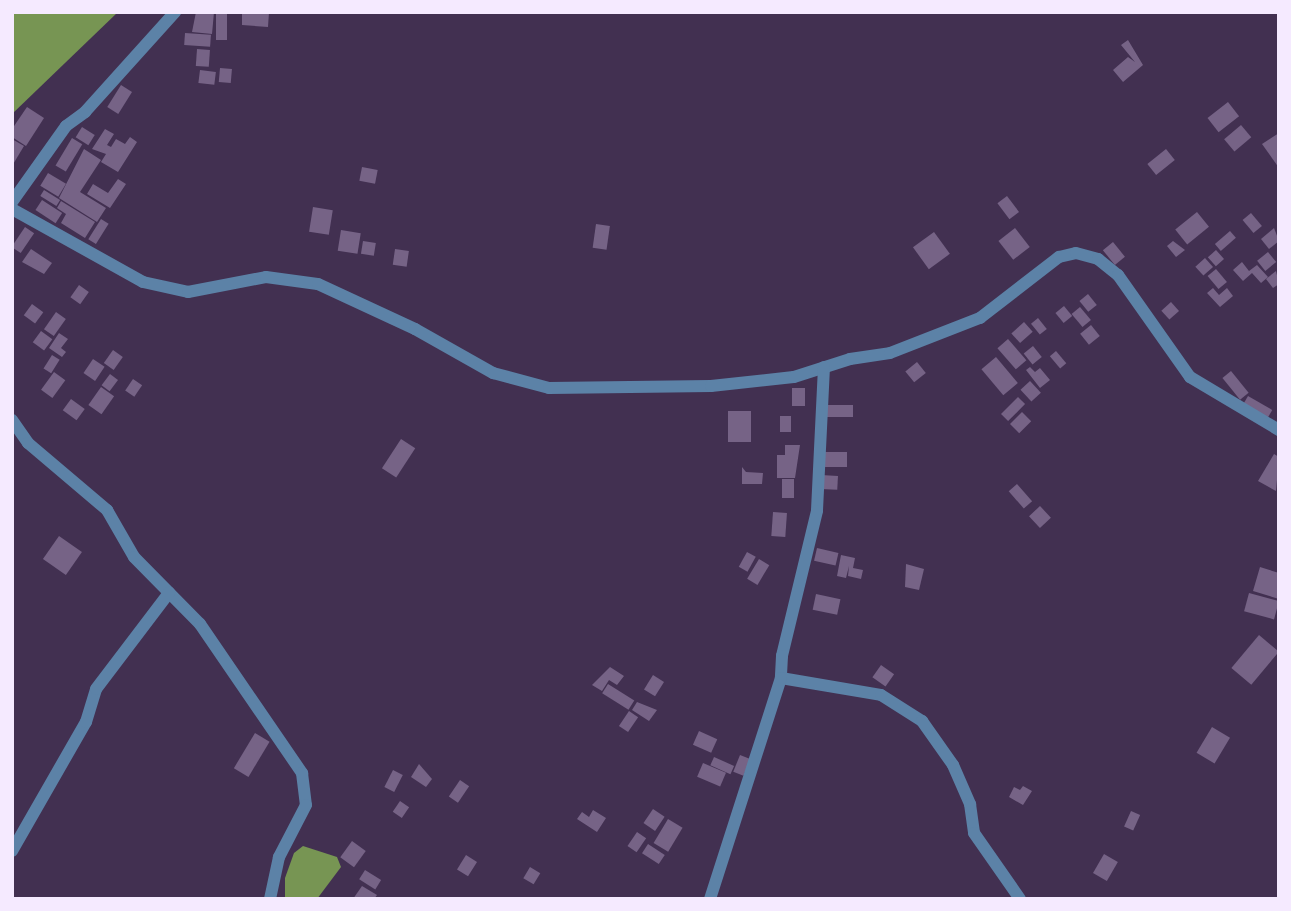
<!DOCTYPE html>
<style>
body{margin:0}
#map{position:relative;width:1291px;height:911px;overflow:hidden;background:#423051;font-family:Ubuntu,sans-serif}
div>[style]{position:absolute}
.water>*{inset:0;background:#779553}
.building>*{inset:0;background:#766386;transform-origin:0 0}
.street>*{height:12px;margin:-6px;padding:0 6px;transform-origin:6px;border-radius:6px;background:#5c82a7}
span{translate:-50% -50%;white-space:nowrap;text-align:center;line-height:1.15;-webkit-text-stroke:7px #423051;paint-order:stroke}
.frame{position:absolute;inset:0;border:14px solid #f5eaff;pointer-events:none}
</style>
<div id="map">
<div class="water">
<i style="clip-path:polygon(12px 12px,118px 12px,12px 114px)"></i>
<i style="clip-path:polygon(303px 846px,337px 857px,341px 867px,317px 899px,285px 899px,285px 878px,294px 853px)"></i>
</div>
<div class="building">
<i style="clip-path:polygon(196px 12px,214px 12px,212px 34px,192px 32px)"></i>
<i style="left:216px;top:12px;width:11px;height:28px"></i>
<i style="clip-path:polygon(242px 12px,269px 12px,268px 27px,242px 25px)"></i>
<i style="left:185px;top:33px;width:26px;height:12px;rotate:4deg"></i>
<i style="clip-path:polygon(1128px 40px,1143px 65px,1123px 82px,1113px 70px,1128px 57px,1135px 62px,1121px 45px)"></i>
<i style="left:197px;top:49px;width:13px;height:17px;rotate:4deg"></i>
<i style="left:220px;top:68px;width:12px;height:14px;rotate:5deg"></i>
<i style="left:200px;top:70px;width:16px;height:13px;rotate:7deg"></i>
<i style="left:121px;top:85px;width:13px;height:26px;rotate:32deg"></i>
<i style="left:1228px;top:102px;width:18px;height:26px;rotate:52deg"></i>
<i style="clip-path:polygon(27px 107px,44px 118px,26px 146px,12px 137px,12px 129px)"></i>
<i style="left:1241px;top:125px;width:16px;height:22px;rotate:50deg"></i>
<i style="left:82px;top:127px;width:15px;height:12px;rotate:32deg"></i>
<i style="clip-path:polygon(105px 129px,114px 134px,107px 145px,111px 147px,116px 139px,125px 144px,130px 137px,137px 142px,118px 172px,101px 162px,106px 154px,92px 149px)"></i>
<i style="clip-path:polygon(1279px 133px,1279px 168px,1262px 144px)"></i>
<i style="left:72px;top:138px;width:12px;height:32px;rotate:31deg"></i>
<i style="clip-path:polygon(12px 139px,24px 146px,12px 166px)"></i>
<i style="clip-path:polygon(84px 149px,101px 160px,80px 192px,106px 208px,97px 222px,59px 198px)"></i>
<i style="left:1166px;top:149px;width:14px;height:24px;rotate:51deg"></i>
<i style="left:362px;top:167px;width:16px;height:14px;rotate:11deg"></i>
<i style="left:48px;top:173px;width:21px;height:15px;rotate:31deg"></i>
<i style="clip-path:polygon(118px 179px,126px 184px,110px 208px,87px 194px,93px 184px,108px 193px)"></i>
<i style="left:44px;top:190px;width:19px;height:7px;rotate:32deg"></i>
<i style="left:1007px;top:196px;width:20px;height:12px;rotate:53deg"></i>
<i style="left:42px;top:200px;width:24px;height:12px;rotate:33deg"></i>
<i style="clip-path:polygon(61px 201px,95px 222px,85px 238px,61px 223px,66px 214px,57px 208px)"></i>
<i style="left:313px;top:207px;width:20px;height:25px;rotate:9deg"></i>
<i style="left:1197px;top:212px;width:19px;height:28px;rotate:51deg"></i>
<i style="left:1251px;top:213px;width:17px;height:11px;rotate:50deg"></i>
<i style="left:101px;top:219px;width:9px;height:24px;rotate:32deg"></i>
<i style="left:596px;top:224px;width:14px;height:24px;rotate:8deg"></i>
<i style="left:25px;top:227px;width:11px;height:24px;rotate:34deg"></i>
<i style="left:1015px;top:228px;width:24px;height:21px;rotate:52deg"></i>
<i style="clip-path:polygon(1274px 228px,1279px 241px,1269px 249px,1261px 239px)"></i>
<i style="left:341px;top:230px;width:20px;height:21px;rotate:9deg"></i>
<i style="left:1230px;top:231px;width:9px;height:20px;rotate:49deg"></i>
<i style="left:934px;top:232px;width:27px;height:26px;rotate:54deg"></i>
<i style="left:363px;top:241px;width:13px;height:13px;rotate:9deg"></i>
<i style="clip-path:polygon(1173px 241px,1185px 250px,1176px 257px,1167px 246px)"></i>
<i style="left:1113px;top:242px;width:19px;height:13px;rotate:51deg"></i>
<i style="clip-path:polygon(31px 249px,52px 263px,44px 274px,22px 262px)"></i>
<i style="left:395px;top:249px;width:14px;height:16px;rotate:8deg"></i>
<i style="left:1216px;top:250px;width:12px;height:11px;rotate:48deg"></i>
<i style="left:1268px;top:252px;width:13px;height:14px;rotate:51deg"></i>
<i style="left:1205px;top:258px;width:12px;height:13px;rotate:48deg"></i>
<i style="clip-path:polygon(1242px 262px,1249px 271px,1257px 265px,1268px 277px,1261px 283px,1252px 273px,1243px 281px,1233px 270px)"></i>
<i style="left:1216px;top:269px;width:17px;height:11px;rotate:50deg"></i>
<i style="clip-path:polygon(1276px 271px,1279px 284px,1273px 288px,1266px 279px)"></i>
<i style="left:79px;top:285px;width:12px;height:15px;rotate:35deg"></i>
<i style="clip-path:polygon(1213px 288px,1219px 295px,1227px 288px,1233px 296px,1220px 307px,1207px 293px)"></i>
<i style="left:1088px;top:294px;width:14px;height:11px;rotate:51deg"></i>
<i style="left:1171px;top:302px;width:12px;height:13px;rotate:48deg"></i>
<i style="left:32px;top:304px;width:14px;height:14px;rotate:36deg"></i>
<i style="left:1064px;top:306px;width:13px;height:11px;rotate:51deg"></i>
<i style="left:1080px;top:307px;width:17px;height:11px;rotate:50deg"></i>
<i style="left:56px;top:312px;width:12px;height:21px;rotate:35deg"></i>
<i style="left:1038px;top:318px;width:14px;height:9px;rotate:51deg"></i>
<i style="left:1024px;top:322px;width:13px;height:17px;rotate:48deg"></i>
<i style="left:1091px;top:325px;width:14px;height:14px;rotate:51deg"></i>
<i style="left:41px;top:331px;width:14px;height:14px;rotate:36deg"></i>
<i style="clip-path:polygon(59px 333px,68px 339px,61px 348px,66px 352px,62px 357px,49px 348px)"></i>
<i style="left:1008px;top:339px;width:28px;height:14px;rotate:49deg"></i>
<i style="left:1033px;top:346px;width:14px;height:12px;rotate:51deg"></i>
<i style="left:113px;top:350px;width:12px;height:16px;rotate:35deg"></i>
<i style="left:1056px;top:351px;width:16px;height:8px;rotate:50deg"></i>
<i style="left:52px;top:355px;width:9px;height:16px;rotate:32deg"></i>
<i style="left:996px;top:357px;width:34px;height:19px;rotate:50deg"></i>
<i style="left:93px;top:359px;width:14px;height:17px;rotate:34deg"></i>
<i style="left:917px;top:362px;width:14px;height:15px;rotate:51deg"></i>
<i style="clip-path:polygon(1030px 367px,1035px 372px,1040px 368px,1050px 380px,1040px 388px,1026px 370px)"></i>
<i style="left:1231px;top:371px;width:28px;height:11px;rotate:51deg"></i>
<i style="left:54px;top:372px;width:14px;height:22px;rotate:36deg"></i>
<i style="left:110px;top:374px;width:10px;height:14px;rotate:37deg"></i>
<i style="left:133px;top:379px;width:11px;height:14px;rotate:34deg"></i>
<i style="left:1030px;top:381px;width:16px;height:13px;rotate:47deg"></i>
<i style="left:101px;top:387px;width:16px;height:22px;rotate:35deg"></i>
<i style="left:792px;top:388px;width:13px;height:18px"></i>
<i style="left:1248px;top:396px;width:28px;height:9px;rotate:30deg"></i>
<i style="left:1018px;top:397px;width:10px;height:24px;rotate:45deg"></i>
<i style="left:71px;top:399px;width:17px;height:14px;rotate:36deg"></i>
<i style="left:827px;top:405px;width:26px;height:12px"></i>
<i style="left:728px;top:411px;width:23px;height:31px"></i>
<i style="left:1022px;top:412px;width:13px;height:17px;rotate:45deg"></i>
<i style="left:780px;top:416px;width:11px;height:16px"></i>
<i style="left:401px;top:439px;width:17px;height:35px;rotate:33deg"></i>
<i style="clip-path:polygon(785px 445px,800px 445px,795px 478px,777px 478px,777px 455px,785px 455px)"></i>
<i style="left:821px;top:452px;width:26px;height:15px"></i>
<i style="clip-path:polygon(1274px 454px,1279px 457px,1276px 491px,1258px 481px)"></i>
<i style="clip-path:polygon(742px 467px,746px 472px,763px 473px,762px 484px,742px 484px)"></i>
<i style="left:821px;top:475px;width:17px;height:14px;rotate:3deg"></i>
<i style="left:782px;top:479px;width:12px;height:19px"></i>
<i style="left:1017px;top:484px;width:23px;height:11px;rotate:49deg"></i>
<i style="left:1040px;top:506px;width:16px;height:15px;rotate:47deg"></i>
<i style="left:773px;top:512px;width:14px;height:24px;rotate:4deg"></i>
<i style="left:59px;top:536px;width:28px;height:28px;rotate:35deg"></i>
<i style="left:817px;top:548px;width:22px;height:13px;rotate:13deg"></i>
<i style="left:747px;top:552px;width:10px;height:17px;rotate:29deg"></i>
<i style="clip-path:polygon(841px 555px,855px 558px,853px 568px,863px 570px,861px 579px,848px 576px,849px 566px,846px 578px,837px 576px)"></i>
<i style="left:759px;top:559px;width:12px;height:23px;rotate:31deg"></i>
<i style="clip-path:polygon(906px 564px,924px 569px,919px 590px,905px 587px)"></i>
<i style="clip-path:polygon(1260px 567px,1279px 573px,1279px 599px,1253px 591px)"></i>
<i style="left:1249px;top:593px;width:31px;height:19px;rotate:15deg"></i>
<i style="left:816px;top:594px;width:25px;height:16px;rotate:12deg"></i>
<i style="left:1259px;top:635px;width:26px;height:43px;rotate:40deg"></i>
<i style="left:881px;top:665px;width:16px;height:15px;rotate:35deg"></i>
<i style="clip-path:polygon(610px 667px,624px 676px,617px 685px,609px 680px,602px 691px,592px 685px)"></i>
<i style="left:653px;top:675px;width:13px;height:17px;rotate:32deg"></i>
<i style="left:608px;top:684px;width:31px;height:11px;rotate:32deg"></i>
<i style="clip-path:polygon(637px 702px,657px 710px,649px 721px,632px 710px)"></i>
<i style="left:629px;top:711px;width:11px;height:18px;rotate:34deg"></i>
<i style="left:1212px;top:727px;width:21px;height:30px;rotate:31deg"></i>
<i style="left:699px;top:731px;width:20px;height:15px;rotate:24deg"></i>
<i style="left:255px;top:733px;width:17px;height:41px;rotate:31deg"></i>
<i style="left:740px;top:755px;width:11px;height:18px;rotate:22deg"></i>
<i style="left:714px;top:757px;width:22px;height:9px;rotate:24deg"></i>
<i style="left:703px;top:763px;width:25px;height:15px;rotate:23deg"></i>
<i style="clip-path:polygon(419px 764px,432px 779px,426px 787px,411px 777px)"></i>
<i style="left:393px;top:770px;width:11px;height:19px;rotate:27deg"></i>
<i style="left:460px;top:780px;width:11px;height:20px;rotate:34deg"></i>
<i style="clip-path:polygon(1023px 786px,1032px 791px,1023px 805px,1009px 797px,1014px 787px,1020px 790px)"></i>
<i style="left:400px;top:801px;width:11px;height:13px;rotate:34deg"></i>
<i style="left:653px;top:809px;width:14px;height:17px;rotate:34deg"></i>
<i style="clip-path:polygon(593px 810px,606px 818px,597px 832px,577px 819px,582px 812px,589px 817px)"></i>
<i style="left:1131px;top:811px;width:10px;height:17px;rotate:24deg"></i>
<i style="left:668px;top:819px;width:17px;height:28px;rotate:31deg"></i>
<i style="left:637px;top:832px;width:11px;height:17px;rotate:34deg"></i>
<i style="left:352px;top:841px;width:17px;height:20px;rotate:36deg"></i>
<i style="left:648px;top:844px;width:20px;height:11px;rotate:33deg"></i>
<i style="left:1104px;top:854px;width:16px;height:22px;rotate:30deg"></i>
<i style="left:466px;top:855px;width:13px;height:17px;rotate:32deg"></i>
<i style="left:530px;top:867px;width:12px;height:13px;rotate:31deg"></i>
<i style="left:365px;top:870px;width:19px;height:11px;rotate:32deg"></i>
<i style="clip-path:polygon(362px 886px,377px 895px,374px 899px,353px 899px)"></i>
</div>
<div class="street">
<i style="left:12px;top:202px;width:93px;rotate:-54.6deg"></i>
<i style="left:66px;top:126px;width:24px;rotate:-36deg"></i>
<i style="left:85px;top:112px;width:135px;rotate:-48deg"></i>
<i style="left:12px;top:209px;width:150px;rotate:29.1deg"></i>
<i style="left:143px;top:282px;width:46px;rotate:12.5deg"></i>
<i style="left:188px;top:292px;width:79px;rotate:-10.9deg"></i>
<i style="left:266px;top:277px;width:52px;rotate:7.7deg"></i>
<i style="left:318px;top:284px;width:107px;rotate:24.9deg"></i>
<i style="left:415px;top:329px;width:90px;rotate:29.4deg"></i>
<i style="left:493px;top:373px;width:58px;rotate:15deg"></i>
<i style="left:549px;top:388px;width:162px;rotate:-0.7deg"></i>
<i style="left:711px;top:386px;width:83px;rotate:-6.2deg"></i>
<i style="left:794px;top:377px;width:59px;rotate:-17.8deg"></i>
<i style="left:850px;top:359px;width:40px;rotate:-8.5deg"></i>
<i style="left:890px;top:353px;width:97px;rotate:-21.3deg"></i>
<i style="left:980px;top:318px;width:100px;rotate:-37.7deg"></i>
<i style="left:1059px;top:257px;width:17px;rotate:-13deg"></i>
<i style="left:1076px;top:253px;width:23px;rotate:15deg"></i>
<i style="left:1098px;top:259px;width:26px;rotate:39deg"></i>
<i style="left:1118px;top:275px;width:125px;rotate:54.8deg"></i>
<i style="left:1190px;top:377px;width:104px;rotate:30.8deg"></i>
<i style="left:824px;top:367px;width:144px;rotate:92.8deg"></i>
<i style="left:817px;top:511px;width:149px;rotate:103.6deg"></i>
<i style="left:782px;top:656px;width:22px;rotate:93deg"></i>
<i style="left:781px;top:678px;width:101px;rotate:9.6deg"></i>
<i style="left:881px;top:695px;width:49px;rotate:32.4deg"></i>
<i style="left:922px;top:721px;width:54px;rotate:54.8deg"></i>
<i style="left:953px;top:765px;width:43px;rotate:66.4deg"></i>
<i style="left:970px;top:804px;width:29px;rotate:82deg"></i>
<i style="left:974px;top:833px;width:80px;rotate:55.1deg"></i>
<i style="left:12px;top:420px;width:28px;rotate:55deg"></i>
<i style="left:28px;top:443px;width:104px;rotate:40.3deg"></i>
<i style="left:107px;top:510px;width:54px;rotate:60.1deg"></i>
<i style="left:134px;top:557px;width:94px;rotate:45.4deg"></i>
<i style="left:200px;top:624px;width:181px;rotate:55.6deg"></i>
<i style="left:302px;top:773px;width:32px;rotate:83deg"></i>
<i style="left:306px;top:805px;width:59px;rotate:117.4deg"></i>
<i style="left:279px;top:857px;width:43px;rotate:102.1deg"></i>
<i style="left:12px;top:851px;width:149px;rotate:-60.2deg"></i>
<i style="left:86px;top:722px;width:34px;rotate:-73deg"></i>
<i style="left:96px;top:689px;width:121px;rotate:-52.8deg"></i>
<i style="left:710px;top:899px;width:232px;rotate:-72.2deg"></i>
</div>
<div class="frame"></div>
</div>
